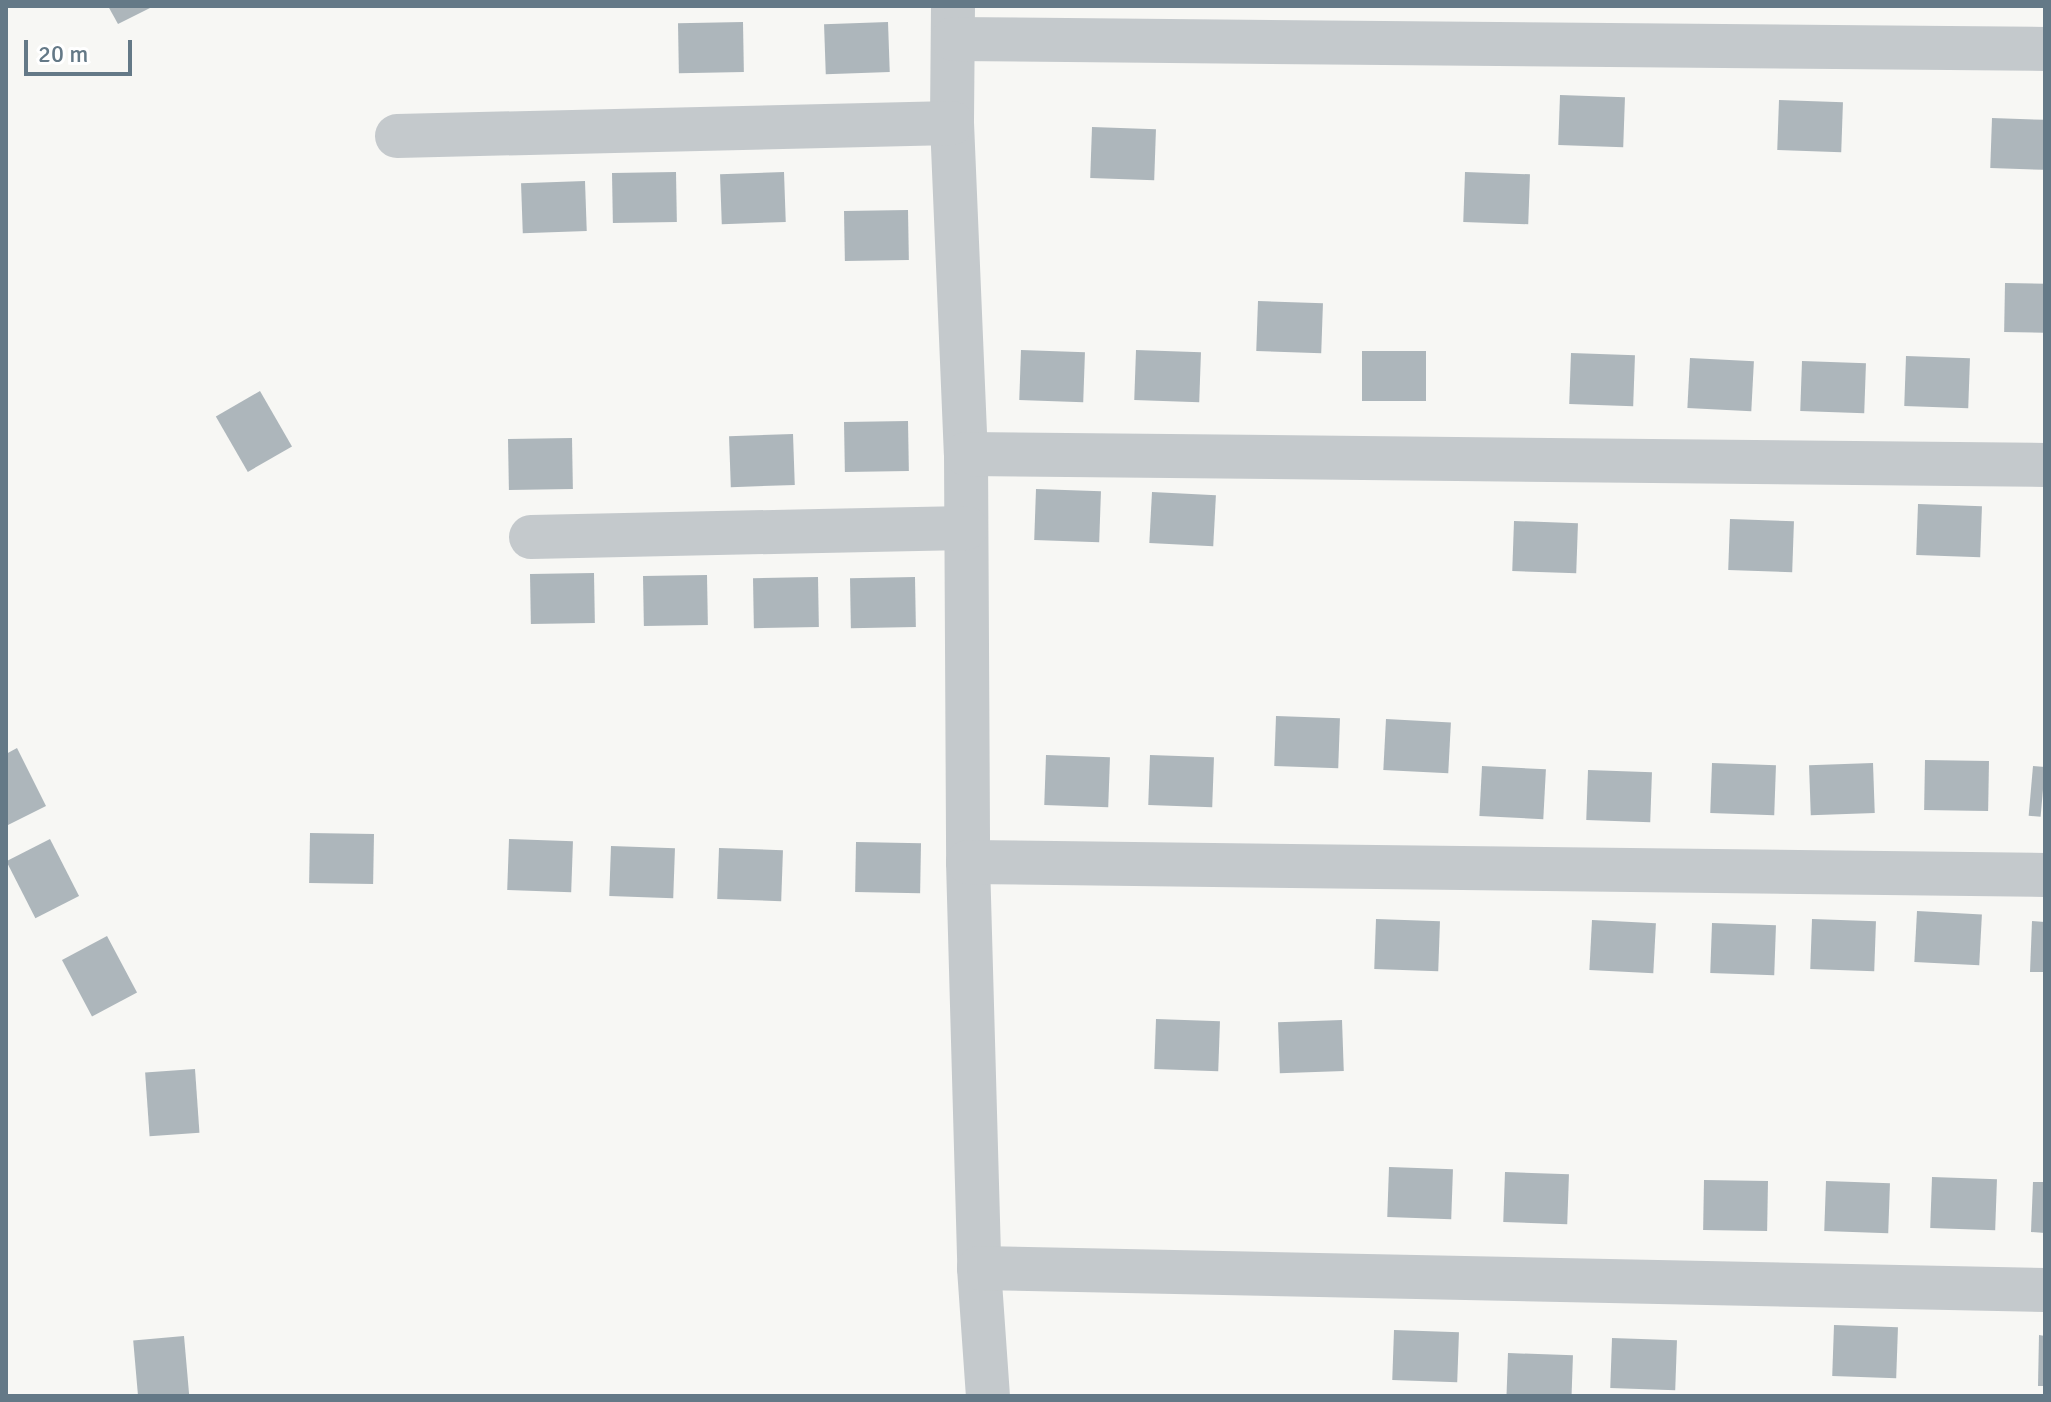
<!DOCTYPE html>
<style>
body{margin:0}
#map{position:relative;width:2051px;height:1402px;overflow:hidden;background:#f7f7f4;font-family:Signika,sans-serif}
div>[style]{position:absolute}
.building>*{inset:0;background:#adb6bb;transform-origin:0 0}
.minor>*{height:44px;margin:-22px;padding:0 22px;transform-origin:22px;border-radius:22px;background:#c4c9cc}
span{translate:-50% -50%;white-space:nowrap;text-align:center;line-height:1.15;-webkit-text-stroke:8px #fff;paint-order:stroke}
.frame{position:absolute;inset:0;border:8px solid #647987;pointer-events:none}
.scale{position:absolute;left:24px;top:40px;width:108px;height:36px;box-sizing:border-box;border:4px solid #647987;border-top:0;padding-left:10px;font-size:24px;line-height:28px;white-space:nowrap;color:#647987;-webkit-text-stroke:6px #fff;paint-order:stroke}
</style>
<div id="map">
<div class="building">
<i style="clip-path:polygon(108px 6px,154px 6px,118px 24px)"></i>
<i style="left:743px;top:22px;width:50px;height:65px;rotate:89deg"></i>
<i style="left:888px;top:22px;width:50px;height:64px;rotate:88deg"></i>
<i style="left:1560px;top:95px;width:65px;height:50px;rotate:2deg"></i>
<i style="left:1779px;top:100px;width:64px;height:50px;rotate:2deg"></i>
<i style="left:1992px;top:118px;width:53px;height:50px;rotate:2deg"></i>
<i style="left:1092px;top:127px;width:64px;height:51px;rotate:2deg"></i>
<i style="left:676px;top:172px;width:50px;height:64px;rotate:89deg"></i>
<i style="left:784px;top:172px;width:50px;height:64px;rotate:88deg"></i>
<i style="left:1465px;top:172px;width:65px;height:50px;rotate:2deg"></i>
<i style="left:585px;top:181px;width:50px;height:64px;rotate:88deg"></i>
<i style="left:908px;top:210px;width:50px;height:64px;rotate:89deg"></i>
<i style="left:2005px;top:283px;width:40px;height:49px;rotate:1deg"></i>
<i style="left:1258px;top:301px;width:65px;height:50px;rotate:2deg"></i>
<i style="left:1021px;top:350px;width:64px;height:50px;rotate:2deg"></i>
<i style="left:1136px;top:350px;width:65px;height:50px;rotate:2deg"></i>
<i style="left:1362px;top:351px;width:64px;height:50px"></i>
<i style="left:1571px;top:353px;width:64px;height:51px;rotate:2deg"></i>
<i style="left:1906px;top:356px;width:64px;height:50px;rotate:2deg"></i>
<i style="left:1690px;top:358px;width:64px;height:50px;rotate:3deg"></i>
<i style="left:1802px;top:361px;width:64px;height:50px;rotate:2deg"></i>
<i style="left:260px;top:391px;width:64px;height:51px;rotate:60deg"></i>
<i style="left:908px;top:421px;width:50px;height:64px;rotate:89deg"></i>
<i style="left:793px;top:434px;width:51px;height:64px;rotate:88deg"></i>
<i style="left:572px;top:438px;width:51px;height:64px;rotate:89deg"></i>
<i style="left:1036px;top:489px;width:65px;height:51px;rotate:2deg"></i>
<i style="left:1152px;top:492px;width:64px;height:51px;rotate:3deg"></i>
<i style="left:1918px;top:504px;width:64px;height:51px;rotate:2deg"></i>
<i style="left:1730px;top:519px;width:64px;height:51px;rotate:2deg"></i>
<i style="left:1514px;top:521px;width:64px;height:50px;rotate:2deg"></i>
<i style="left:594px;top:573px;width:50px;height:64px;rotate:89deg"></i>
<i style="left:707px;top:575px;width:50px;height:64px;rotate:89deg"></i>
<i style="left:818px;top:577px;width:50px;height:65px;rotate:89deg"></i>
<i style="left:915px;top:577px;width:50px;height:65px;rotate:89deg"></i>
<i style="left:1276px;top:716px;width:64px;height:50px;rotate:2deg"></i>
<i style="left:1386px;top:719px;width:65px;height:51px;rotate:3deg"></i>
<i style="clip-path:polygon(17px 748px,46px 806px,6px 826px,6px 754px)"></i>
<i style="left:1046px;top:755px;width:64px;height:50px;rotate:2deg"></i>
<i style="left:1150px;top:755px;width:64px;height:50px;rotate:2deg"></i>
<i style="left:1925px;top:760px;width:64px;height:50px;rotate:1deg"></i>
<i style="left:1712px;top:763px;width:64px;height:50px;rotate:2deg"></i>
<i style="left:1873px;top:763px;width:50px;height:64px;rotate:88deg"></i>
<i style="left:1482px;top:766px;width:64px;height:50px;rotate:3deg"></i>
<i style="left:2033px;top:766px;width:12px;height:50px;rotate:5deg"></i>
<i style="left:1588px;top:770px;width:64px;height:50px;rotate:2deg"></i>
<i style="left:310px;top:833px;width:64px;height:50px;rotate:1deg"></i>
<i style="left:50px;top:839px;width:64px;height:49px;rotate:63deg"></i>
<i style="left:509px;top:839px;width:64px;height:51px;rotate:2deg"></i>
<i style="left:856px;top:842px;width:65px;height:50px;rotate:1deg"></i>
<i style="left:611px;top:846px;width:64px;height:50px;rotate:2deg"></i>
<i style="left:719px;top:848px;width:64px;height:51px;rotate:2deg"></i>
<i style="left:1917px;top:911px;width:65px;height:51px;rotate:3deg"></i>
<i style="left:1376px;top:919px;width:64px;height:50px;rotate:2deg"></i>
<i style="left:1812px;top:919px;width:64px;height:50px;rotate:2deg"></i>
<i style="left:1592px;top:920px;width:64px;height:50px;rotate:3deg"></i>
<i style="clip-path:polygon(2032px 921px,2045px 922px,2045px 972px,2030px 972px)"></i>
<i style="left:1712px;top:923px;width:64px;height:50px;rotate:2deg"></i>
<i style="left:107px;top:936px;width:64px;height:51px;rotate:62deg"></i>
<i style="left:1156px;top:1019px;width:64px;height:50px;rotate:2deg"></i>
<i style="left:1342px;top:1020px;width:51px;height:64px;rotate:88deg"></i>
<i style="left:195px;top:1069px;width:64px;height:50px;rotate:86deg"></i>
<i style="left:1389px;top:1167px;width:64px;height:50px;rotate:2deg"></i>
<i style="left:1505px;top:1172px;width:64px;height:50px;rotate:2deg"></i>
<i style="left:1932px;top:1177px;width:65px;height:51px;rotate:2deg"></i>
<i style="left:1704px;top:1180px;width:64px;height:50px;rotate:1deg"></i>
<i style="left:1826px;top:1181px;width:64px;height:50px;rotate:2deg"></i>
<i style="clip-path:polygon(2033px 1182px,2045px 1182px,2045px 1233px,2031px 1232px)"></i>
<i style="left:1834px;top:1325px;width:64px;height:51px;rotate:2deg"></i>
<i style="left:1394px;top:1330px;width:65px;height:50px;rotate:2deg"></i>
<i style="clip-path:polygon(2039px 1335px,2045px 1336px,2045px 1386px,2038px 1386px)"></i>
<i style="left:184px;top:1336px;width:60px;height:51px;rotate:85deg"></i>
<i style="left:1612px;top:1338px;width:65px;height:50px;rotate:2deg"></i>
<i style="left:1508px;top:1353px;width:65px;height:43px;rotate:2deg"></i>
</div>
<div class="minor">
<i style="left:953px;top:6px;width:117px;rotate:90.5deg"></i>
<i style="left:952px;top:123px;width:331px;rotate:87.6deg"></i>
<i style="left:966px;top:454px;width:408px;rotate:89.7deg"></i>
<i style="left:968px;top:862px;width:406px;rotate:88.4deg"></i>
<i style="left:979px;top:1268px;width:128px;rotate:86deg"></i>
<i style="left:953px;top:39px;width:1092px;rotate:0.52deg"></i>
<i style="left:397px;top:136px;width:555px;rotate:-1.34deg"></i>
<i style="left:966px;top:454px;width:1079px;rotate:0.58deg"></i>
<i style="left:531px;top:537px;width:435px;rotate:-1.2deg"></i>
<i style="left:968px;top:862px;width:1077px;rotate:0.69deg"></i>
<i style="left:979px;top:1268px;width:1066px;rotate:1.18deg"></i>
</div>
<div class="frame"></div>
<div class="scale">20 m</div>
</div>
